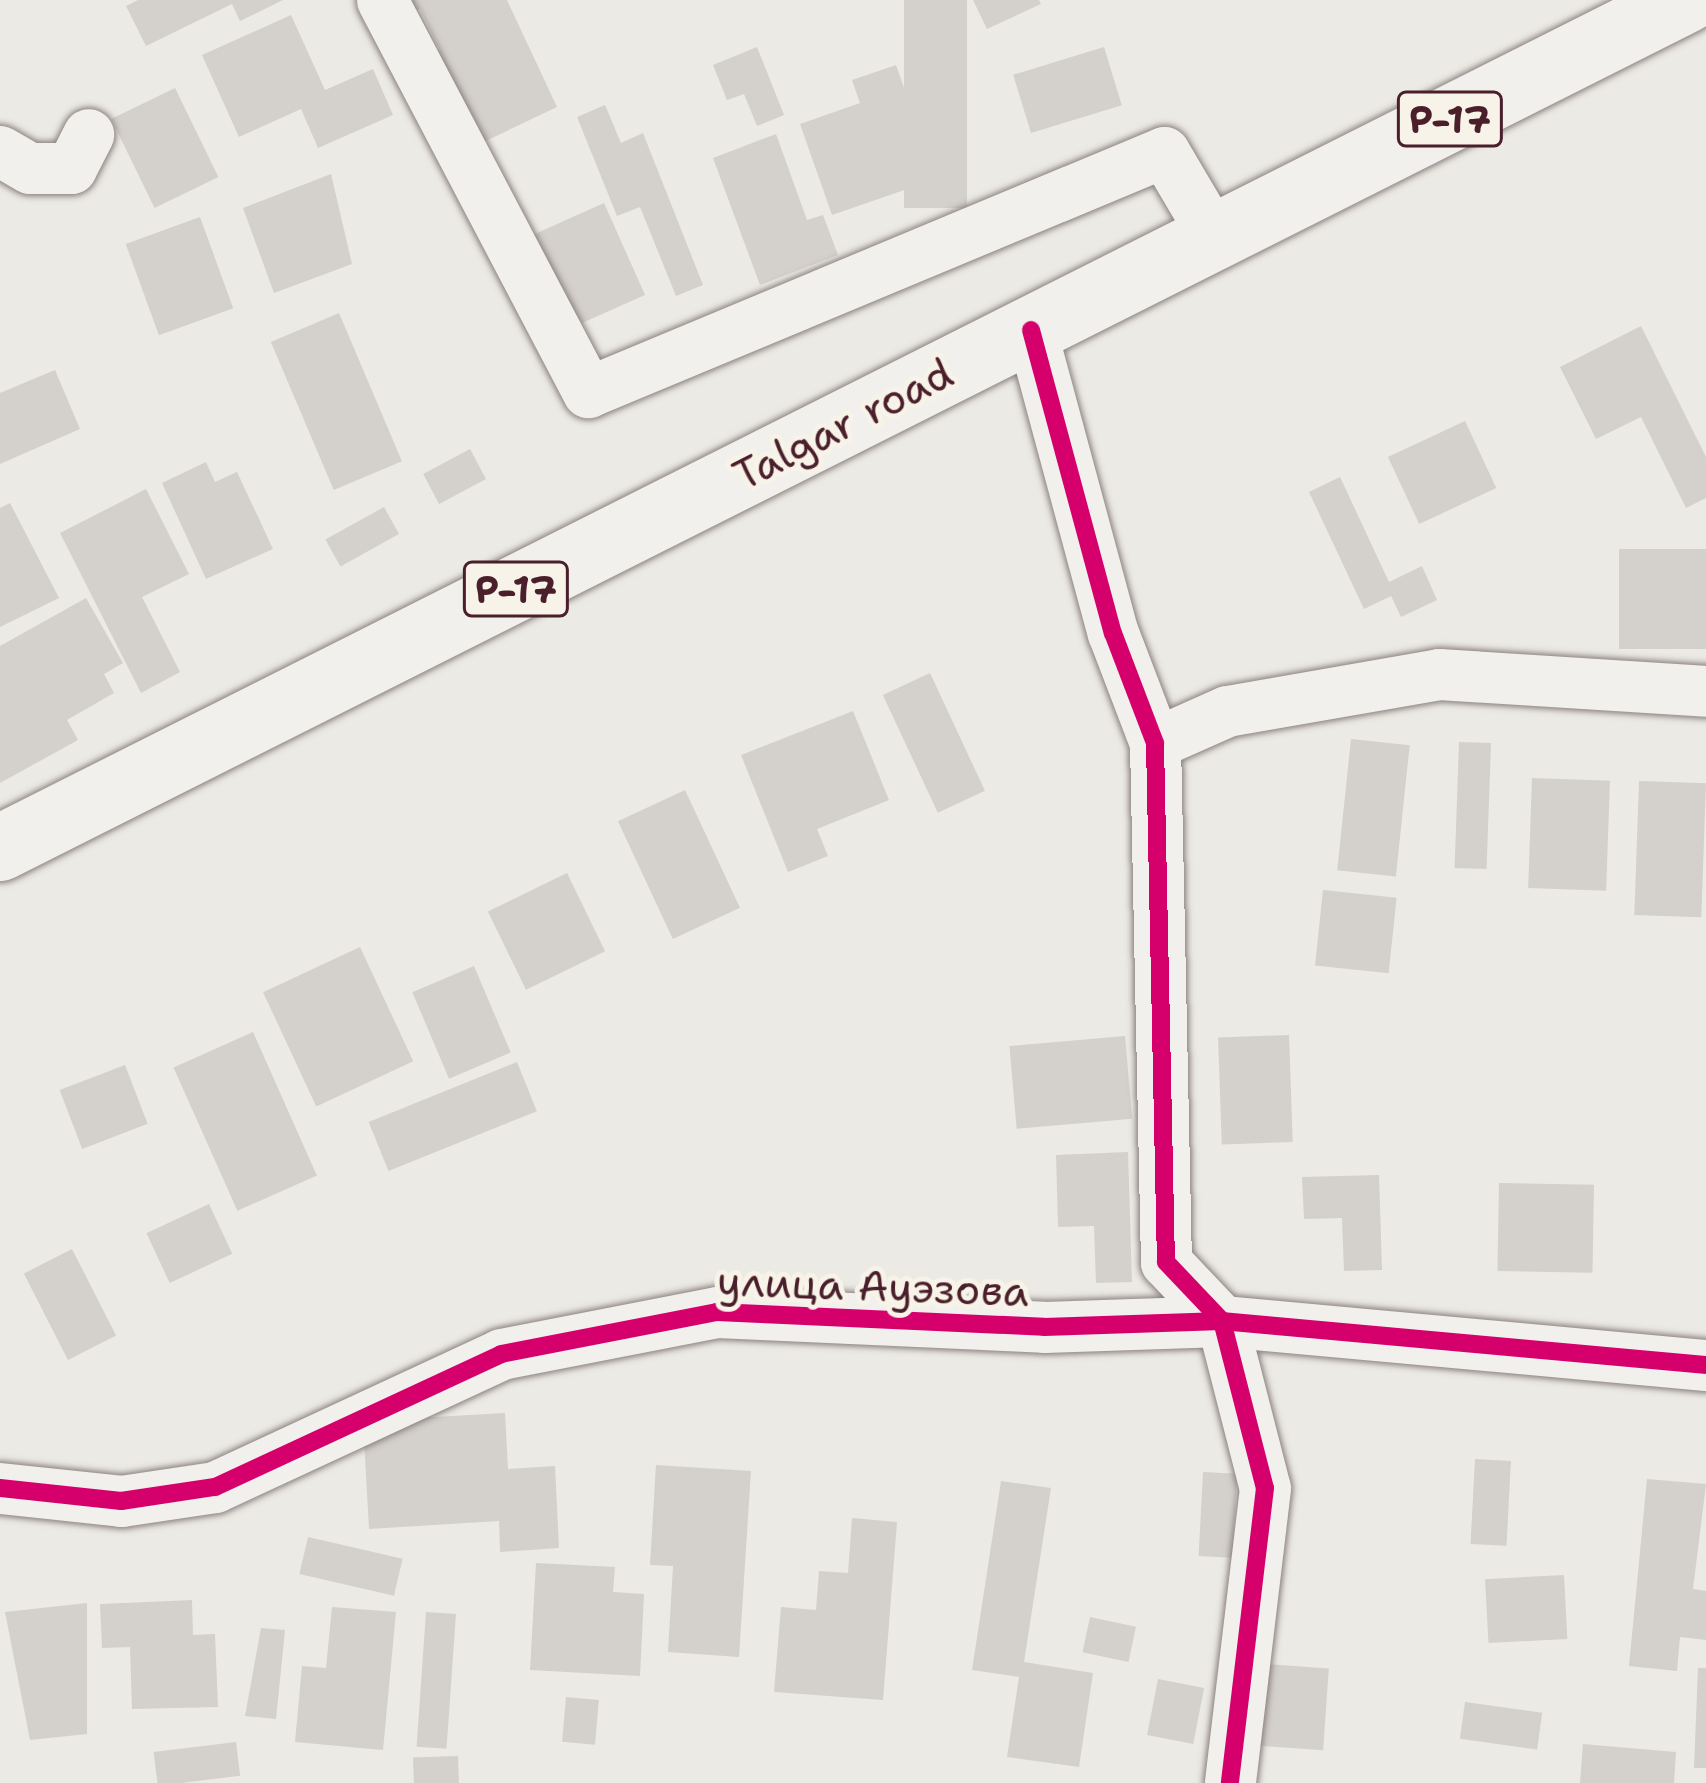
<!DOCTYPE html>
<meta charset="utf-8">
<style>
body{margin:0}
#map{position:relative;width:1706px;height:1783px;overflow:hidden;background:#eceae4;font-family:"Shantell Sans",sans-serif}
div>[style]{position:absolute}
.building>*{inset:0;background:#d4d0cc;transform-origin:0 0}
.roads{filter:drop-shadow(0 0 3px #8b8282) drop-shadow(0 0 3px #8b8282)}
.minor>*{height:51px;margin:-25.5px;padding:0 25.5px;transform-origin:25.5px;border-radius:25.5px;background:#f1f0ec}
.major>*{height:66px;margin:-33px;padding:0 33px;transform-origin:33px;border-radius:33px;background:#f1f0ec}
.cycleway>*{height:18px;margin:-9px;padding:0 9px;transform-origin:9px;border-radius:9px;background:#d6006c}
span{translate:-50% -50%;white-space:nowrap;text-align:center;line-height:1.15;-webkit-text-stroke:10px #f7f3e8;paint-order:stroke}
.shield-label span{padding:3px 9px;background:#f7f3e8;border:3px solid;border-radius:9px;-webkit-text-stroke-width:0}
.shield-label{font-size:39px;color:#4a1f2b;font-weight:700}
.street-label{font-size:42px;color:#4a1f2b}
</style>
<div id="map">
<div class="building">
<i style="clip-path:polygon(138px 0,283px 0,240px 21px,232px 4px,146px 46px,126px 6px)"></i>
<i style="clip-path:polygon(394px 0,507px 0,557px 107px,471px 148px,428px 55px,440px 50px,420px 9px,402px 17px)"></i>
<i style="left:904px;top:0;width:63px;height:208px"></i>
<i style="clip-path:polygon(973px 0,1039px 0,1041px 4px,987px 29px)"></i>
<i style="clip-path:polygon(291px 15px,325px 90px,373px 69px,393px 115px,318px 148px,301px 109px,239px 137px,202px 55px)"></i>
<i style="clip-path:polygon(757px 47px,784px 115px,757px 126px,744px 94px,727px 100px,713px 65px)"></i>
<i style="left:1104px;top:47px;width:61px;height:95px;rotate:73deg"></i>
<i style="clip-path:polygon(896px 65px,936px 179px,832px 215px,800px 124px,860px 103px,852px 80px)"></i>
<i style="left:175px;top:88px;width:99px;height:71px;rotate:64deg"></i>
<i style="clip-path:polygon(605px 105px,621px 143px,643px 133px,703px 285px,676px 296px,640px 207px,617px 216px,577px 117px)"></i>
<i style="clip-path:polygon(776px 134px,807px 220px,823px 215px,838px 255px,760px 285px,713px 158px)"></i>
<i style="clip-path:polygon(331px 174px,352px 264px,274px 293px,243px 208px)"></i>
<i style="clip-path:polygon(604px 203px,645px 295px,582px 323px,526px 238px)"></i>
<i style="left:200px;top:217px;width:97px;height:79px;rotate:70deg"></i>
<i style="left:339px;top:313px;width:161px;height:74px;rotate:67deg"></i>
<i style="clip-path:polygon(1641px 326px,1706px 457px,1706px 498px,1686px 508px,1641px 417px,1596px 439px,1560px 367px)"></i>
<i style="clip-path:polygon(55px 370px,80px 429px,0 464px,0 393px)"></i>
<i style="left:1465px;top:421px;width:74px;height:85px;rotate:65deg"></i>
<i style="left:470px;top:449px;width:34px;height:53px;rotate:62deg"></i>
<i style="clip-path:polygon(206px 462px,215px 482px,237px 472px,273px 549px,206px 579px,162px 483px)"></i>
<i style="clip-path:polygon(1340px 477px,1389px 582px,1422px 566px,1437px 600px,1401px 617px,1391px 596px,1364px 609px,1309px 492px)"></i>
<i style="clip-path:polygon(146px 489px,189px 574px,142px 597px,180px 672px,141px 693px,60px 533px)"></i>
<i style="clip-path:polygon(10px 503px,59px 598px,0 627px,0 508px)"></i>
<i style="left:384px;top:507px;width:31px;height:67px;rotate:61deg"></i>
<i style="left:1706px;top:549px;width:100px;height:87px;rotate:90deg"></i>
<i style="clip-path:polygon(86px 598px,123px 663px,104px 674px,114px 693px,67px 720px,78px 740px,0 783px,0 646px)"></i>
<i style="left:930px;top:673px;width:130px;height:52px;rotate:65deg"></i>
<i style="clip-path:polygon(853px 711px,889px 800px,817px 829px,828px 856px,788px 872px,741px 755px)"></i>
<i style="left:1351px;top:739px;width:59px;height:132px;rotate:6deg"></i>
<i style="left:1459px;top:742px;width:32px;height:126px;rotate:2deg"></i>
<i style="left:1532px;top:778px;width:78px;height:110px;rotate:2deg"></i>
<i style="left:1639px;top:781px;width:67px;height:134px;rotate:2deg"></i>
<i style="left:685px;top:790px;width:130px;height:74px;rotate:65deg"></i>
<i style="left:567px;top:873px;width:87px;height:88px;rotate:64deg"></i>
<i style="left:1323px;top:890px;width:74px;height:76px;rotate:6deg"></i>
<i style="left:360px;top:947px;width:126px;height:107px;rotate:65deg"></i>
<i style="left:474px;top:966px;width:94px;height:67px;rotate:67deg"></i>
<i style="left:253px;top:1032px;width:157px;height:87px;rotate:66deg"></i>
<i style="left:1289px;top:1035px;width:107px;height:71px;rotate:88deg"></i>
<i style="left:1125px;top:1036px;width:83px;height:116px;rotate:85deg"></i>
<i style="left:517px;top:1062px;width:53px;height:160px;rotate:68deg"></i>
<i style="left:125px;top:1065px;width:63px;height:70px;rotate:69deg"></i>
<i style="clip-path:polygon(1128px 1152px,1132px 1282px,1096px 1283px,1094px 1226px,1058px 1227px,1056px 1155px)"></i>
<i style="clip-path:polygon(1379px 1175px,1382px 1270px,1344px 1271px,1342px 1218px,1304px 1219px,1302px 1177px)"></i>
<i style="left:1499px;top:1183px;width:95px;height:88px;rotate:1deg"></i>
<i style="left:209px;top:1204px;width:55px;height:69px;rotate:65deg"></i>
<i style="left:72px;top:1249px;width:97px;height:54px;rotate:63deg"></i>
<i style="clip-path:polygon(505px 1413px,508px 1469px,555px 1466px,559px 1548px,500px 1552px,499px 1521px,369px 1529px,363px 1421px)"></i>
<i style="left:1475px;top:1459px;width:36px;height:85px;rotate:3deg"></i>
<i style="clip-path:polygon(656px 1465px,751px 1471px,739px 1657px,668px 1652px,673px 1566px,650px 1565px)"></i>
<i style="left:1203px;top:1472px;width:34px;height:84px;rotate:3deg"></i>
<i style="clip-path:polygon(1647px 1479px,1706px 1484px,1693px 1589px,1706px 1591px,1706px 1640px,1680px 1637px,1677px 1671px,1629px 1666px)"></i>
<i style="clip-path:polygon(1001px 1481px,1051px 1488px,1024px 1662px,1093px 1673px,1079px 1767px,1007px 1757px,1019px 1677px,972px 1670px)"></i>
<i style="clip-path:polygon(852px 1518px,897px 1522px,883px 1700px,774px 1692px,781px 1607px,816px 1610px,819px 1571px,848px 1573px)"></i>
<i style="left:308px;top:1537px;width:97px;height:38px;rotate:13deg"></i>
<i style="clip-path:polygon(536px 1563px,615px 1567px,613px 1592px,644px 1594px,640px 1676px,530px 1670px)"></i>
<i style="left:1564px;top:1575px;width:64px;height:79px;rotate:87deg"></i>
<i style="clip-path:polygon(192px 1600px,193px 1635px,215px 1634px,218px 1707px,132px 1709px,130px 1647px,102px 1648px,100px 1604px)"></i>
<i style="clip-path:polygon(87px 1603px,87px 1734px,30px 1740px,5px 1612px)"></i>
<i style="clip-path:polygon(332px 1607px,396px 1612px,383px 1750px,295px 1742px,302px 1666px,326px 1668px)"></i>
<i style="left:426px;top:1612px;width:30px;height:135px;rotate:4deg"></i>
<i style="left:1090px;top:1617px;width:47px;height:36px;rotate:12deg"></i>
<i style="clip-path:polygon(261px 1628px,285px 1630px,276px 1719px,245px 1716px)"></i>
<i style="left:1265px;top:1664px;width:64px;height:82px;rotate:4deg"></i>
<i style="clip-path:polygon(1698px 1668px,1706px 1668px,1706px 1768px,1694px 1768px)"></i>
<i style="left:1158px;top:1679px;width:47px;height:57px;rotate:11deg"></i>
<i style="left:566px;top:1697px;width:33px;height:45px;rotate:5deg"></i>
<i style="left:1465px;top:1702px;width:78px;height:37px;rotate:8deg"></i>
<i style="left:236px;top:1742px;width:34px;height:83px;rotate:83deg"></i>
<i style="clip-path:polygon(1583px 1744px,1676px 1752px,1674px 1783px,1580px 1783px)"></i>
<i style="left:458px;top:1756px;width:27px;height:45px;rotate:88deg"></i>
</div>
<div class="roads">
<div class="minor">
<i style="left:382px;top:0;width:443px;rotate:62.3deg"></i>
<i style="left:588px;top:392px;width:624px;rotate:-22.62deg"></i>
<i style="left:1164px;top:152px;width:99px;rotate:59.5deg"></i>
<i style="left:0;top:151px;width:34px;rotate:30deg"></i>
<i style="left:30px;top:168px;width:41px"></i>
<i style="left:71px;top:168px;width:38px;rotate:-63deg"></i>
<i style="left:1031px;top:330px;width:314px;rotate:74.9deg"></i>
<i style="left:1113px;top:633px;width:118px;rotate:69.1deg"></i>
<i style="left:1155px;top:743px;width:519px;rotate:88.79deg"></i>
<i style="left:1166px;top:1262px;width:81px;rotate:46.5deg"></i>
<i style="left:1222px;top:1321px;width:172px;rotate:75.6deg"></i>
<i style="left:1265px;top:1488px;width:297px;rotate:96.8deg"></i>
<i style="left:1155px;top:743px;width:79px;rotate:-24deg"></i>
<i style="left:1227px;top:711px;width:215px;rotate:-9.9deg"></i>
<i style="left:1439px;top:674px;width:268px;rotate:3.6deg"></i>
<i style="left:0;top:1488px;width:122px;rotate:6.1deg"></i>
<i style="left:121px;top:1501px;width:95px;rotate:-8.5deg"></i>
<i style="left:215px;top:1487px;width:315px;rotate:-24.9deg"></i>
<i style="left:501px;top:1354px;width:220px;rotate:-11deg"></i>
<i style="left:717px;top:1312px;width:327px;rotate:2.6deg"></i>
<i style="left:1044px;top:1327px;width:178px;rotate:-1.9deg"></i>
<i style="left:1222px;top:1321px;width:486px;rotate:5.2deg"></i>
</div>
<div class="major">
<i style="left:0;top:848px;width:1887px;rotate:-26.7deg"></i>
</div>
</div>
<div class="cycleway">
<i style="left:1031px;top:330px;width:314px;rotate:74.9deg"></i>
<i style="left:1113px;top:633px;width:118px;rotate:69.1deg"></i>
<i style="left:1155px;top:743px;width:519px;rotate:88.79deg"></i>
<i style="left:1166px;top:1262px;width:81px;rotate:46.5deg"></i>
<i style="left:1222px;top:1321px;width:172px;rotate:75.6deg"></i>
<i style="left:1265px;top:1488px;width:297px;rotate:96.8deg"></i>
<i style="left:0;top:1488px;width:122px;rotate:6.1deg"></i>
<i style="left:121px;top:1501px;width:95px;rotate:-8.5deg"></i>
<i style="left:215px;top:1487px;width:315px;rotate:-24.9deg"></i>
<i style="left:501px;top:1354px;width:220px;rotate:-11deg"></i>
<i style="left:717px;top:1312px;width:327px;rotate:2.6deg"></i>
<i style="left:1044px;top:1327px;width:178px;rotate:-1.9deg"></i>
<i style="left:1222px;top:1321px;width:486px;rotate:5.2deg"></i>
</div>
<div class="shield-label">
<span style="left:1450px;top:119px">P-17</span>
<span style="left:516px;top:589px">P-17</span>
</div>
<div class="street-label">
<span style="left:843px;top:424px;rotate:-27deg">Talgar road</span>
<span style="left:873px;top:1286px;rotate:2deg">улица Ауэзова</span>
</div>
</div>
